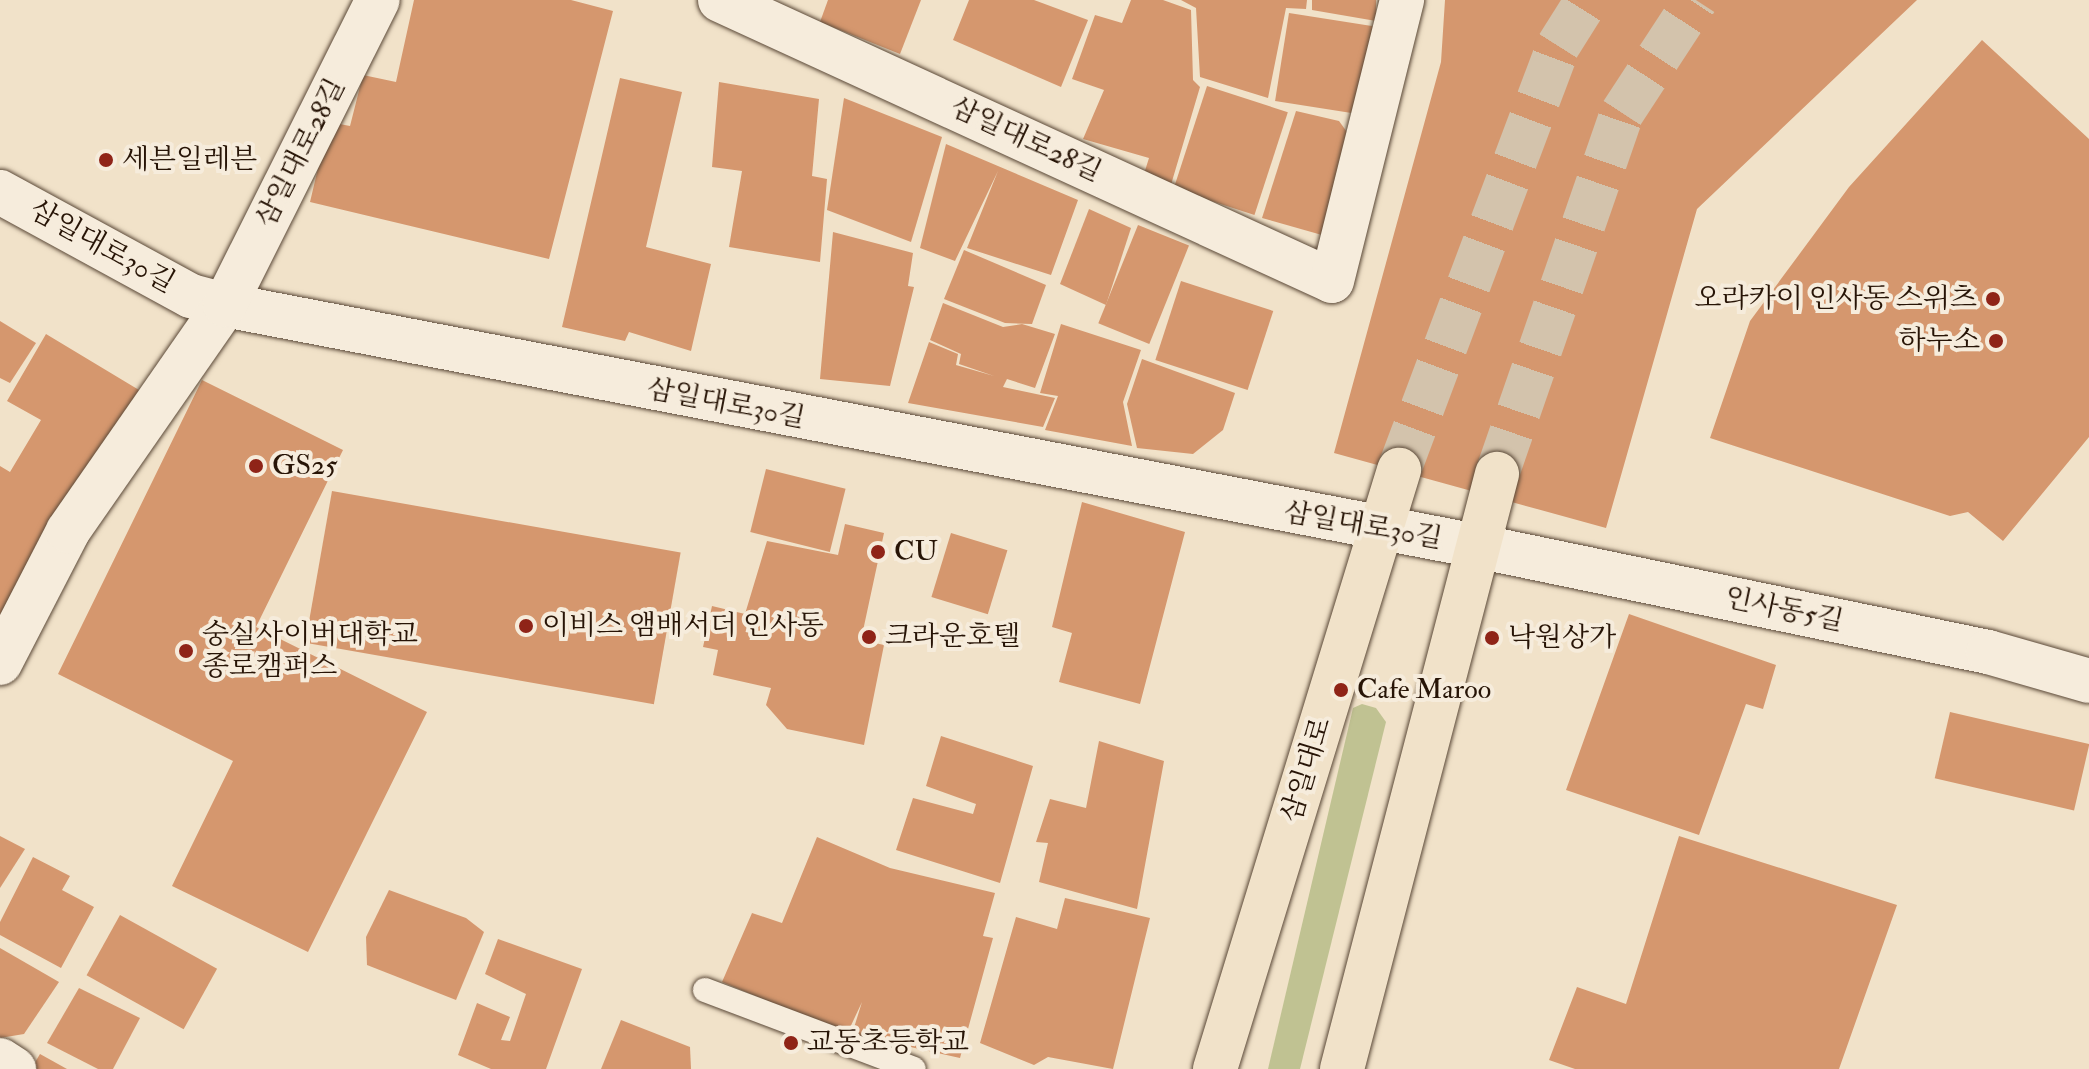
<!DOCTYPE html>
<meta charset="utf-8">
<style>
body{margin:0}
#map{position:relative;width:2089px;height:1069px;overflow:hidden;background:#f1e2c9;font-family:"IM FELL Double Pica","Noto Serif KR",serif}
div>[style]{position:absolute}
.green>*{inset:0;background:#c0c292}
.building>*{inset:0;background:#d5976e;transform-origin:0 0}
.primary-tunnel>*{height:44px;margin-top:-22px;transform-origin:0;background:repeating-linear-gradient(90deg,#d3c3ac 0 44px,transparent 0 66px)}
.roads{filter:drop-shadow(0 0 2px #5a4837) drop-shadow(0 0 2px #5a4837)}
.lane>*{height:24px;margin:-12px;padding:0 12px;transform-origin:12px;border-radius:12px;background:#f6ecdc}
.street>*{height:44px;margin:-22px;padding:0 22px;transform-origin:22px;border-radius:22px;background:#f6ecdc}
.primary>*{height:44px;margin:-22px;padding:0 22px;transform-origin:22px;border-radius:22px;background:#f1e2c9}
.dots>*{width:22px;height:22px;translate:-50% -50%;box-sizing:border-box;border:4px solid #f6ecdc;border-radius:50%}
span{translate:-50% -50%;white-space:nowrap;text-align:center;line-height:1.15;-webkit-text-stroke:8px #f6ecdc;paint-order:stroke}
.street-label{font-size:28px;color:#271406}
.poi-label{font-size:28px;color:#271406}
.left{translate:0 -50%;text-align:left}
.right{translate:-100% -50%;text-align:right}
</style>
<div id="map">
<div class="green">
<i style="clip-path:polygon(1362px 704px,1376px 708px,1386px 722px,1300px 1069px,1268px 1069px,1353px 708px)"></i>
</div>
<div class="building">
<i style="clip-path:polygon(414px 0,571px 0,613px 11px,549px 259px,310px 202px,329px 122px,350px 126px,363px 75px,396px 82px)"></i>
<i style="clip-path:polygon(828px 0,921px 0,900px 54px,820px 22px)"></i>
<i style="clip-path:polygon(969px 0,1034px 0,1088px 20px,1061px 87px,953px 40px)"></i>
<i style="clip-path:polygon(1131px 0,1163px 0,1191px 10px,1193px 80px,1200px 87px,1170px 188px,1143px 177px,1149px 158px,1083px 139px,1104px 90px,1072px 79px,1095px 15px,1122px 23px)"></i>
<i style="clip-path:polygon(1181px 0,1307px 0,1306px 9px,1286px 8px,1268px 98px,1200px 77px,1196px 8px)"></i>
<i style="clip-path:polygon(1312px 0,1376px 0,1376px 21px,1312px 10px)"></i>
<i style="clip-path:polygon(1445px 0,1917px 0,1697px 209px,1606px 528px,1334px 453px,1441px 62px)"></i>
<i style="left:1289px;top:13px;width:87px;height:89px;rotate:9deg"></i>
<i style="clip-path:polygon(1982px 40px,2089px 139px,2089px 437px,2003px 541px,1968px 512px,1950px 516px,1710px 438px,1750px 321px,1849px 187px)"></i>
<i style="clip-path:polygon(620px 78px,682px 92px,646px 247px,711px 264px,691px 351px,629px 332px,625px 341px,562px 327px)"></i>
<i style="clip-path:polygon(719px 82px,819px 99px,812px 176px,827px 179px,820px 262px,729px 247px,742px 171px,712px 167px)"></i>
<i style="left:1207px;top:86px;width:85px;height:108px;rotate:18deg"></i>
<i style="clip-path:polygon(844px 98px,942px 137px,911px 242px,827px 210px)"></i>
<i style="clip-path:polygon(1296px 111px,1339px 121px,1352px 139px,1329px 237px,1262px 218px)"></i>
<i style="clip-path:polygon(946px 144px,1078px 200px,1051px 275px,967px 248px,998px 171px,955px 261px,920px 248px)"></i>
<i style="clip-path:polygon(1089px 209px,1131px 228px,1106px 305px,1060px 284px)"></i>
<i style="left:1138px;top:225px;width:55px;height:106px;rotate:22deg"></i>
<i style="clip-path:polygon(833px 232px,913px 253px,908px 286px,914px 287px,890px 386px,820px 379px)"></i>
<i style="clip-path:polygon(964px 250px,1046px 285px,1032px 324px,1005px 323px,944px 299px)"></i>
<i style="left:1181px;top:281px;width:97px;height:83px;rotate:18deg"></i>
<i style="clip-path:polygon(943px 303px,1003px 327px,1022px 324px,1055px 334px,1035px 388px,1007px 379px,1003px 387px,1055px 398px,1043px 427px,908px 403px,929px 342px,958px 354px,956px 365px,994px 376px,959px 364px,961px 354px,930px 340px)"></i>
<i style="clip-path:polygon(0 321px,36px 343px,10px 383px,0 378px)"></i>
<i style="clip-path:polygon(1061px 324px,1141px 350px,1123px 402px,1132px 446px,1045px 430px,1058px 396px,1040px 393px)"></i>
<i style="clip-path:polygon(46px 334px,139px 390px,0 628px,0 466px,10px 472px,41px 420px,7px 401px)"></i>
<i style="clip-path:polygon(1142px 359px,1235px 393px,1223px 430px,1193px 454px,1137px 448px,1127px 404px)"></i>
<i style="clip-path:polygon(202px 380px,343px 450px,256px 627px,427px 712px,308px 952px,172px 886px,233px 761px,58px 674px)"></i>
<i style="left:766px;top:469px;width:82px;height:65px;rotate:14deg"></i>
<i style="left:332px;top:491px;width:354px;height:154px;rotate:10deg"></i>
<i style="clip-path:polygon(1082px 502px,1185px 532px,1140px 704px,1059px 682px,1072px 633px,1052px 627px)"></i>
<i style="clip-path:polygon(845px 524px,884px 533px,861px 640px,884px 645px,864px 745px,787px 729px,766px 705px,771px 688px,713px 675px,718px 650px,703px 647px,712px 606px,745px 614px,767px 541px,838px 555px)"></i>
<i style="left:951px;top:533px;width:59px;height:67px;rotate:17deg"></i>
<i style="clip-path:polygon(1629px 614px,1776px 665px,1763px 709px,1746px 704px,1699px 835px,1566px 790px)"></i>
<i style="left:1950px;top:712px;width:143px;height:68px;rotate:13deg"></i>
<i style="clip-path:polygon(941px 736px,1033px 766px,1000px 883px,896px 850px,913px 798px,973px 814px,976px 804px,926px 786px)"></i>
<i style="clip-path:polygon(1099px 741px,1164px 761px,1137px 909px,1039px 882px,1048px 843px,1036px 842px,1050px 799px,1086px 808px)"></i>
<i style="clip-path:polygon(0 836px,25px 849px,0 888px)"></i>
<i style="clip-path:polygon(1679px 836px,1897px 905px,1839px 1069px,1575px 1069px,1549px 1060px,1577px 987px,1626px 1004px)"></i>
<i style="clip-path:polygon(817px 837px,890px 868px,995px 893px,983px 936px,993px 938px,960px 1058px,852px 1034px,862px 1002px,847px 1034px,722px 982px,752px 913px,782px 923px)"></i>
<i style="clip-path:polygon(33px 857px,70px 876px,62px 890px,94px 907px,61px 968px,0 935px,0 922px)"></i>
<i style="clip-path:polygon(389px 890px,466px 918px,484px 932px,456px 1000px,367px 965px,366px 937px)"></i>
<i style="clip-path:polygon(1065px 898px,1150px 918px,1113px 1069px,1048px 1057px,1034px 1065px,980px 1043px,1016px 917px,1057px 929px)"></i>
<i style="left:120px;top:915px;width:111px;height:69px;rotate:29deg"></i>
<i style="clip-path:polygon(498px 939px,582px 969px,546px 1069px,491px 1069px,458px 1055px,477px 1003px,510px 1017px,501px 1040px,510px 1041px,526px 994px,485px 974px)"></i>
<i style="clip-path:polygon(0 948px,59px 982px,24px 1034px,0 1038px)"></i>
<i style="clip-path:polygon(79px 988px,140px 1018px,113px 1069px,98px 1069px,47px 1043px)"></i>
<i style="clip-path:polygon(621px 1020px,690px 1047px,691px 1069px,601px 1069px)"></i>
<i style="clip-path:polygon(40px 1054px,67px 1069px,31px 1069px)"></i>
</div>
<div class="primary-tunnel">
<i style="left:1399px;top:470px;width:453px;rotate:-69.4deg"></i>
<i style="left:1558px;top:46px;width:54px;rotate:-57.8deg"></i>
<i style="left:1497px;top:474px;width:382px;rotate:-70.9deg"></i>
<i style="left:1622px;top:113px;width:135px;rotate:-56.8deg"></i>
</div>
<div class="roads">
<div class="lane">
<i style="left:705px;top:990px;width:223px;rotate:20.7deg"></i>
</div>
<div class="street">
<i style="left:720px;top:0;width:673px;rotate:24.66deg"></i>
<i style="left:1332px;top:281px;width:290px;rotate:-76deg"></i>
<i style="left:0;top:192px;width:217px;rotate:28.6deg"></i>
<i style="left:191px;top:296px;width:35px;rotate:15deg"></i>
<i style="left:225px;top:305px;width:1275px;rotate:10.9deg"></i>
<i style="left:1477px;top:546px;width:522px;rotate:11.72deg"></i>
<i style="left:1988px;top:652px;width:105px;rotate:16deg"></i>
<i style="left:0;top:663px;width:148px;rotate:-62.7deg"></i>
<i style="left:68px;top:531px;width:275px;rotate:-55.2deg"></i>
<i style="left:225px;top:305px;width:341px;rotate:-63.4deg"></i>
<i style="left:0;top:1060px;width:17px;rotate:33deg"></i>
</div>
<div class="primary">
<i style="left:1215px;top:1069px;width:627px;rotate:-72.92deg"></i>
<i style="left:1342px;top:1069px;width:615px;rotate:-75.4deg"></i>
</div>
</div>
<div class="dots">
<i style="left:106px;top:160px;background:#8f2418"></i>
<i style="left:1993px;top:299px;background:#8f2418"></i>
<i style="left:1996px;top:341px;background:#8f2418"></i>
<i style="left:256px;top:466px;background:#8f2418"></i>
<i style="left:878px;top:552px;background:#8f2418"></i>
<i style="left:526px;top:626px;background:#8f2418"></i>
<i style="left:869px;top:637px;background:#8f2418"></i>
<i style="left:1492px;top:638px;background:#8f2418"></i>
<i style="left:186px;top:651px;background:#8f2418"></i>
<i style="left:1341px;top:690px;background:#8f2418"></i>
<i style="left:791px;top:1043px;background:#8f2418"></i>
</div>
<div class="street-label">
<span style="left:1026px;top:140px;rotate:25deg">삼일대로28길</span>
<span style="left:301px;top:153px;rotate:-63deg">삼일대로28길</span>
<span style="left:102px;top:247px;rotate:29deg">삼일대로30길</span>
<span style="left:726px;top:404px;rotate:11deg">삼일대로30길</span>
<span style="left:1363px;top:526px;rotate:10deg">삼일대로30길</span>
<span style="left:1784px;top:610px;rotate:12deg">인사동5길</span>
<span style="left:1307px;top:770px;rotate:-73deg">삼일대로</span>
</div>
<div class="poi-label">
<span class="left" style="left:122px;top:160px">세븐일레븐</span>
<span class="right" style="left:1977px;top:299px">오라카이 인사동 스위츠</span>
<span class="right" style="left:1980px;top:341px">하누소</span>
<span class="left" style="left:272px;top:466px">GS25</span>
<span class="left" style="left:894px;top:552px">CU</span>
<span class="left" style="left:542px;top:626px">이비스 앰배서더 인사동</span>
<span class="left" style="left:202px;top:651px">숭실사이버대학교<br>종로캠퍼스</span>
<span class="left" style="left:885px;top:637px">크라운호텔</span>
<span class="left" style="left:1508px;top:638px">낙원상가</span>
<span class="left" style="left:1357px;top:690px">Cafe Maroo</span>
<span class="left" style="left:807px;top:1043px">교동초등학교</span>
</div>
</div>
